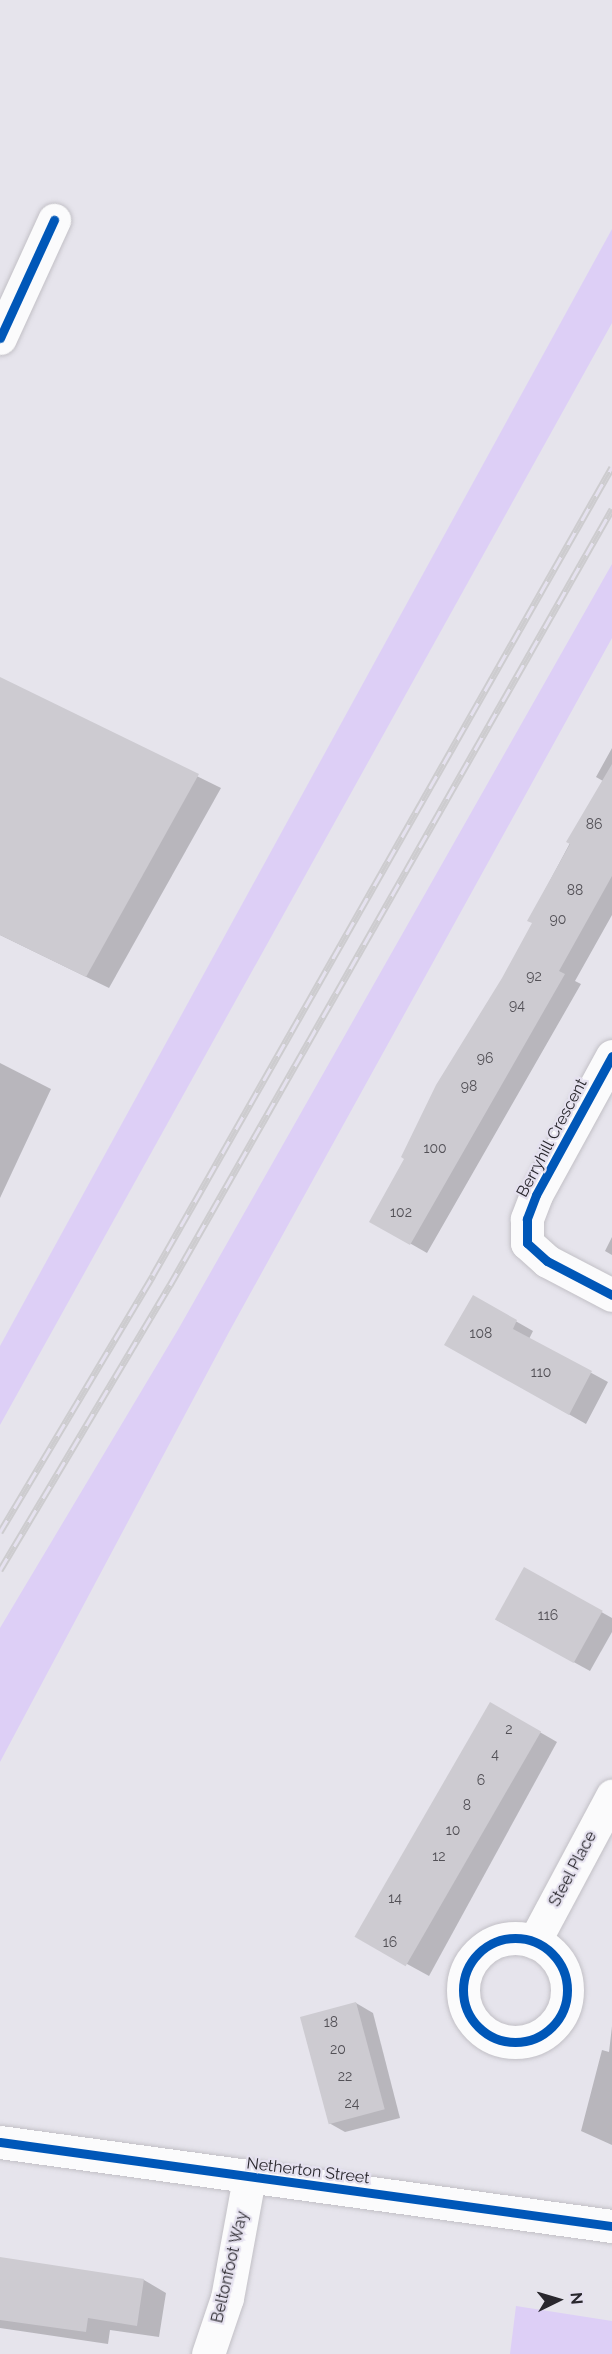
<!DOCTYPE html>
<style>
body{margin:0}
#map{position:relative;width:612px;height:2354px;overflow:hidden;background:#e6e4ec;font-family:Raleway,sans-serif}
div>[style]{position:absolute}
.green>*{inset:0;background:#ddcff6}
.shadow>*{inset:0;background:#0003}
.building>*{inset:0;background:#cdcbd1;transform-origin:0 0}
.roads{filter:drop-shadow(0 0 2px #c2c0c6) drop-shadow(0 0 2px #c2c0c6)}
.minor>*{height:33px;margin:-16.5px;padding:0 16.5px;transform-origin:16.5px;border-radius:16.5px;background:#fbfbfc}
.minor>.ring{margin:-16.5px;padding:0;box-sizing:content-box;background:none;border:33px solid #fbfbfc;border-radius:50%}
.tertiary>*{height:33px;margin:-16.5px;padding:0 16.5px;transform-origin:16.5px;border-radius:16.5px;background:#fbfbfc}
.rail>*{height:7px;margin-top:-3.5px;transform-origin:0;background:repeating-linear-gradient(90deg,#e5e1ef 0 14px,#cdcccf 0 28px);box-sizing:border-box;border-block:2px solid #cdcccf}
.cycleway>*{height:9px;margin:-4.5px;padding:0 4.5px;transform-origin:4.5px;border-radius:4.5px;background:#0057b8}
.cycleway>.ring{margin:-4.5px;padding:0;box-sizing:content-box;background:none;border:9px solid #0057b8;border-radius:50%}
span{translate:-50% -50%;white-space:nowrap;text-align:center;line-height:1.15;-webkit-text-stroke:4.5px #e5e1ef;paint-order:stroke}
.number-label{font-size:14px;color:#525056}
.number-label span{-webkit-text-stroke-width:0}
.street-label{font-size:16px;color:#29272d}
.north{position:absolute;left:528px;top:2270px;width:60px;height:60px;-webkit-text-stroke:4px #e5e1ef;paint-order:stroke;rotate:85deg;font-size:16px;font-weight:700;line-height:24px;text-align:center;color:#29272d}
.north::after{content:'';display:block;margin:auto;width:21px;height:27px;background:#29272d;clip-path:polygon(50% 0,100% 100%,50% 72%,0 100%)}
</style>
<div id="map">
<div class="green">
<i style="clip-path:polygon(612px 229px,612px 323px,0 1425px,0 1346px)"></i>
<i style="clip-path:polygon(612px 564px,612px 638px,229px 1332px,0 1762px,0 1628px,179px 1328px)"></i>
<i style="clip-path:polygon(516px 2306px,612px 2321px,612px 2354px,510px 2354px)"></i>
</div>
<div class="shadow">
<i style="clip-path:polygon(0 679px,221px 788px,109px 988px,0 935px)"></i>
<i style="clip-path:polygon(612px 748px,612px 915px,575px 981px,581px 984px,427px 1253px,371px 1221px,534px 923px,529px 920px,603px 781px,596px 777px)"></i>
<i style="clip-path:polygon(0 1063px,51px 1089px,0 1198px)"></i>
<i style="clip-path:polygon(612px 1237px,612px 1255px,605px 1251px)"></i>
<i style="clip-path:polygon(473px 1297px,533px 1331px,529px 1339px,608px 1382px,586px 1424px,446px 1344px)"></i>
<i style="clip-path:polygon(525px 1569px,612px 1618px,612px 1632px,590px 1671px,497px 1620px)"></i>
<i style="clip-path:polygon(491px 1704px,557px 1742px,429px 1976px,376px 1947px)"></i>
<i style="clip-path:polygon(356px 2003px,373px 2013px,400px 2118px,345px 2132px,329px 2123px)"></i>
<i style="clip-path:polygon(612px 2026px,612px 2145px,581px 2131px,602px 2050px,609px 2052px)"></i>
<i style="clip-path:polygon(0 2258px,144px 2280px,166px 2293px,159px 2337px,110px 2330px,108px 2344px,0 2328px)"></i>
</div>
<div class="building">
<i style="clip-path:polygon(0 677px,199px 774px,86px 977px,0 935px)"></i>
<i style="clip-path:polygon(612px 764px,612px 876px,559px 971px,565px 974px,410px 1245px,369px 1222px,404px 1159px,401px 1157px,436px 1085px,502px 978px,532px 923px,527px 921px,570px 844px,566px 842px)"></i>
<i style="clip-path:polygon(473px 1295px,517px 1320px,513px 1329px,592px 1371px,569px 1415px,444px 1345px)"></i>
<i style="left:524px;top:1567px;width:90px;height:60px;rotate:29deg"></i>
<i style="left:490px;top:1702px;width:59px;height:271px;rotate:30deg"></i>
<i style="left:356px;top:2002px;width:111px;height:58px;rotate:75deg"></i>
<i style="clip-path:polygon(0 2257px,144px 2279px,137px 2326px,88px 2318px,86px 2332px,0 2320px)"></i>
</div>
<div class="roads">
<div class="minor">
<i style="left:0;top:338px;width:130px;rotate:-65.4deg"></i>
<i style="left:612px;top:1056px;width:158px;rotate:118.7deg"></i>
<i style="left:536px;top:1195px;width:26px;rotate:111deg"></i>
<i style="left:527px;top:1219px;width:24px;rotate:90deg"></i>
<i style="left:527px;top:1243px;width:27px;rotate:42deg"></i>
<i style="left:547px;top:1261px;width:73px;rotate:27.6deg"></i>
<i class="ring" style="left:463px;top:1938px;width:71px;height:71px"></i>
<i style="left:534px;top:1942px;width:166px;rotate:-61.9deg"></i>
<i style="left:208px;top:2354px;width:59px;rotate:-71.3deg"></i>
<i style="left:227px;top:2298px;width:122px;rotate:-79.6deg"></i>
</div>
<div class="tertiary">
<i style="left:0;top:2142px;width:618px;rotate:7.82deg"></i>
</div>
</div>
<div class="rail">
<i style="left:0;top:1532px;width:299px;rotate:-59.2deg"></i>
<i style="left:153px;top:1275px;width:929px;rotate:-60.4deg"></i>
<i style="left:0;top:1570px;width:332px;rotate:-59.2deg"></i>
<i style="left:170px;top:1285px;width:893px;rotate:-60.33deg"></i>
</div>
<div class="cycleway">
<i style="left:0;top:338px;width:130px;rotate:-65.4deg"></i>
<i style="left:612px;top:1056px;width:158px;rotate:118.7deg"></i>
<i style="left:536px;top:1195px;width:26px;rotate:111deg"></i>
<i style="left:527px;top:1219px;width:24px;rotate:90deg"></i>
<i style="left:527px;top:1243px;width:27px;rotate:42deg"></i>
<i style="left:547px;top:1261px;width:73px;rotate:27.6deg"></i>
<i class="ring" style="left:463px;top:1938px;width:95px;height:95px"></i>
<i style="left:0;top:2142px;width:618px;rotate:7.82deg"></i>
</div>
<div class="number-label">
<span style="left:594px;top:824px">86</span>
<span style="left:575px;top:890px">88</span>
<span style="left:558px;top:919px">90</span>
<span style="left:534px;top:976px">92</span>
<span style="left:517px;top:1005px">94</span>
<span style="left:485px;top:1058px">96</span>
<span style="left:469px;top:1086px">98</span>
<span style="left:435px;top:1148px">100</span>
<span style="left:401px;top:1212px">102</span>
<span style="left:481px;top:1333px">108</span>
<span style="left:541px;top:1372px">110</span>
<span style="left:548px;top:1615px">116</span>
<span style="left:509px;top:1729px">2</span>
<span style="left:495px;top:1754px">4</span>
<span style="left:481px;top:1780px">6</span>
<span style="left:467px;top:1805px">8</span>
<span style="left:453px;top:1830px">10</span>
<span style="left:439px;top:1856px">12</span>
<span style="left:395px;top:1898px">14</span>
<span style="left:390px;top:1942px">16</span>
<span style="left:331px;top:2022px">18</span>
<span style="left:338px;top:2049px">20</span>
<span style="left:345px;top:2076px">22</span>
<span style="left:352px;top:2103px">24</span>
</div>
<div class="street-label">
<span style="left:552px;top:1138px;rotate:-62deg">Berryhill Crescent</span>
<span style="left:573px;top:1869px;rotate:-62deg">Steel Place</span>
<span style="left:308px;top:2171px;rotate:7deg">Netherton Street</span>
<span style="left:230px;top:2267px;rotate:-77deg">Beltonfoot Way</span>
</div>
<div class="north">N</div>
</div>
